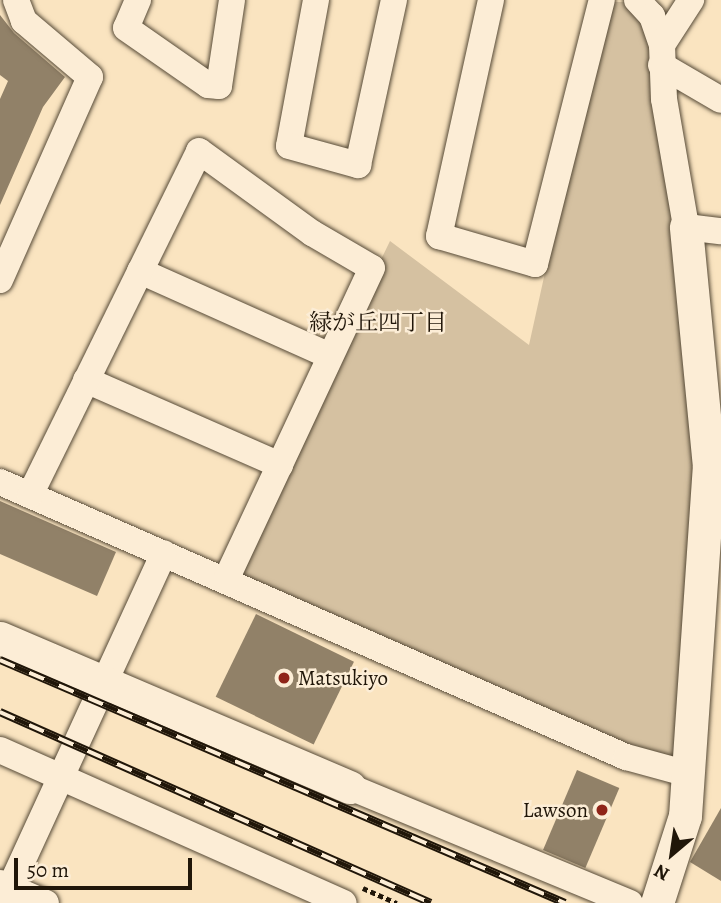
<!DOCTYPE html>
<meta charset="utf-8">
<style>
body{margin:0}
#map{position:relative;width:721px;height:903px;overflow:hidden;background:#fae4c0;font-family:Alegreya,"Noto Serif JP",serif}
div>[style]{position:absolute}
.green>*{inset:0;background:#d5c1a1}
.building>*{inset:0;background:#918168;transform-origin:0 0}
.path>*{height:4.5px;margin-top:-2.25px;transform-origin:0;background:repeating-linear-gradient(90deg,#201609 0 5px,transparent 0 8.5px)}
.roads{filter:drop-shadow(0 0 2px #564a37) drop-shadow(0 0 2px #564a37)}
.minor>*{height:26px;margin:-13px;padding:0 13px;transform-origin:13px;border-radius:13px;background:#fcedd6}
.tertiary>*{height:33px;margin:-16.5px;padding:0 16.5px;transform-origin:16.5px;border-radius:16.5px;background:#fcedd6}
.rail>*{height:8px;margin-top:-4px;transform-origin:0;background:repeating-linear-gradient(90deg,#fcedd6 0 16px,#201609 0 32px);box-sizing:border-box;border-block:2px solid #201609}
.dots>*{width:19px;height:19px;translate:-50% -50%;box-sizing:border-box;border:4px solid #fcedd6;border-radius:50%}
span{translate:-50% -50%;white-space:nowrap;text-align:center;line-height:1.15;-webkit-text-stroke:5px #fcedd6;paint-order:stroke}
.poi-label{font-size:21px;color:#201609}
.left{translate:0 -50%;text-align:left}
.right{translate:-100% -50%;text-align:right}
.neighbourhood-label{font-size:23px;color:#201609}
.north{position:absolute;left:637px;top:819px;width:70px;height:70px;-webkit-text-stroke:5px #fcedd6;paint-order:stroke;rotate:209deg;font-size:19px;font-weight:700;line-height:28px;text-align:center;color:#201609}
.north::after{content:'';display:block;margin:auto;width:24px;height:32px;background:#201609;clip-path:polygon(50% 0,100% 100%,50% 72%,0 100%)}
.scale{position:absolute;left:14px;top:858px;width:178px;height:32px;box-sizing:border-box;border:4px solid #201609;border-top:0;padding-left:9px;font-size:21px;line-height:24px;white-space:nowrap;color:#201609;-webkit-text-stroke:5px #fcedd6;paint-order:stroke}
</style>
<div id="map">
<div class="green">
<i style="clip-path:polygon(611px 2px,625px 2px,644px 28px,664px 99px,709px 467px,688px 774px,226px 580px,390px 241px,529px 345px,580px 114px)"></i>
</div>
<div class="building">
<i style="clip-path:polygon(0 15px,14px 33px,65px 77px,43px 107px,0 205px,0 99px,8px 81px,0 75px)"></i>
<i style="clip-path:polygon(0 501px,116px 552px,97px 596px,0 554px)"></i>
<i style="left:256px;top:614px;width:109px;height:92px;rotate:26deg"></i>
<i style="left:577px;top:770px;width:46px;height:87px;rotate:23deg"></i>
<i style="clip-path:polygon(721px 808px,721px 881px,690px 862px)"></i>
</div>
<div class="path">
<i style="left:363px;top:888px;width:37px;rotate:24deg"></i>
</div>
<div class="roads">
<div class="minor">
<i style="left:138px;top:0;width:30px;rotate:113deg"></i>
<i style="left:126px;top:28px;width:100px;rotate:34.8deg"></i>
<i style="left:208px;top:85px;width:11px;rotate:5deg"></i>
<i style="left:219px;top:86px;width:87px;rotate:-81.4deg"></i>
<i style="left:316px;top:0;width:148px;rotate:100.5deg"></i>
<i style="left:289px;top:146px;width:72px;rotate:15.4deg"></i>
<i style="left:358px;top:165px;width:169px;rotate:-77.7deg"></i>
<i style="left:491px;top:0;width:242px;rotate:102.4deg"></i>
<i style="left:439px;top:236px;width:100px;rotate:16.3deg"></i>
<i style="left:535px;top:264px;width:272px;rotate:-75.8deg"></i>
<i style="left:637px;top:0;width:22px;rotate:47deg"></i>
<i style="left:652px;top:16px;width:31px;rotate:71deg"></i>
<i style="left:662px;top:45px;width:54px;rotate:87.9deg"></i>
<i style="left:664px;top:99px;width:130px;rotate:80.2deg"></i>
<i style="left:686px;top:227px;width:35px;rotate:7deg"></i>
<i style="left:662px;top:45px;width:54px;rotate:-57.2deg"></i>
<i style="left:661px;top:65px;width:69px;rotate:30.3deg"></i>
<i style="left:140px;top:271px;width:208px;rotate:24.1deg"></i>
<i style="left:0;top:280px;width:222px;rotate:-66.1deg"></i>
<i style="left:90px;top:77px;width:87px;rotate:-139.7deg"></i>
<i style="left:24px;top:21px;width:22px;rotate:-111deg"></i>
<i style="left:86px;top:380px;width:212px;rotate:23.7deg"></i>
<i style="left:0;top:482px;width:684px;rotate:23.72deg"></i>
<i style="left:626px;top:757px;width:64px;rotate:15.3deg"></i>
<i style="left:30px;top:495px;width:383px;rotate:-63.8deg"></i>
<i style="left:199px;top:151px;width:140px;rotate:36deg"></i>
<i style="left:312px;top:233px;width:69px;rotate:30.3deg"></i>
<i style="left:372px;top:268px;width:344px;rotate:115.1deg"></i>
<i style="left:0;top:750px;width:376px;rotate:24deg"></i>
<i style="left:350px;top:787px;width:303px;rotate:22.5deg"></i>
<i style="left:0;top:883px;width:50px;rotate:23.5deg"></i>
<i style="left:3px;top:903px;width:385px;rotate:-65.3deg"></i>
</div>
<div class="tertiary">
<i style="left:0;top:638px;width:380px;rotate:23.1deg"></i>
<i style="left:657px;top:903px;width:91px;rotate:-72.2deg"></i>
<i style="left:685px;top:816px;width:350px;rotate:-86.1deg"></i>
<i style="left:709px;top:467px;width:241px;rotate:-95.5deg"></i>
</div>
</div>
<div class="rail">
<i style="left:0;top:660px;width:615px;rotate:23.27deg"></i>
<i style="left:0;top:712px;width:471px;rotate:23.9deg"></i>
</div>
<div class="dots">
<i style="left:284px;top:678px;background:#8f2418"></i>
<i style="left:602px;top:810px;background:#8f2418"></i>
</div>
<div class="poi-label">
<span class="left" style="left:298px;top:678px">Matsukiyo</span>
<span class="right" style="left:588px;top:810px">Lawson</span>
</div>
<div class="neighbourhood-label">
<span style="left:378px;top:323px">緑が丘四丁目</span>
</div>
<div class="north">N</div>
<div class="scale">50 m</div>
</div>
